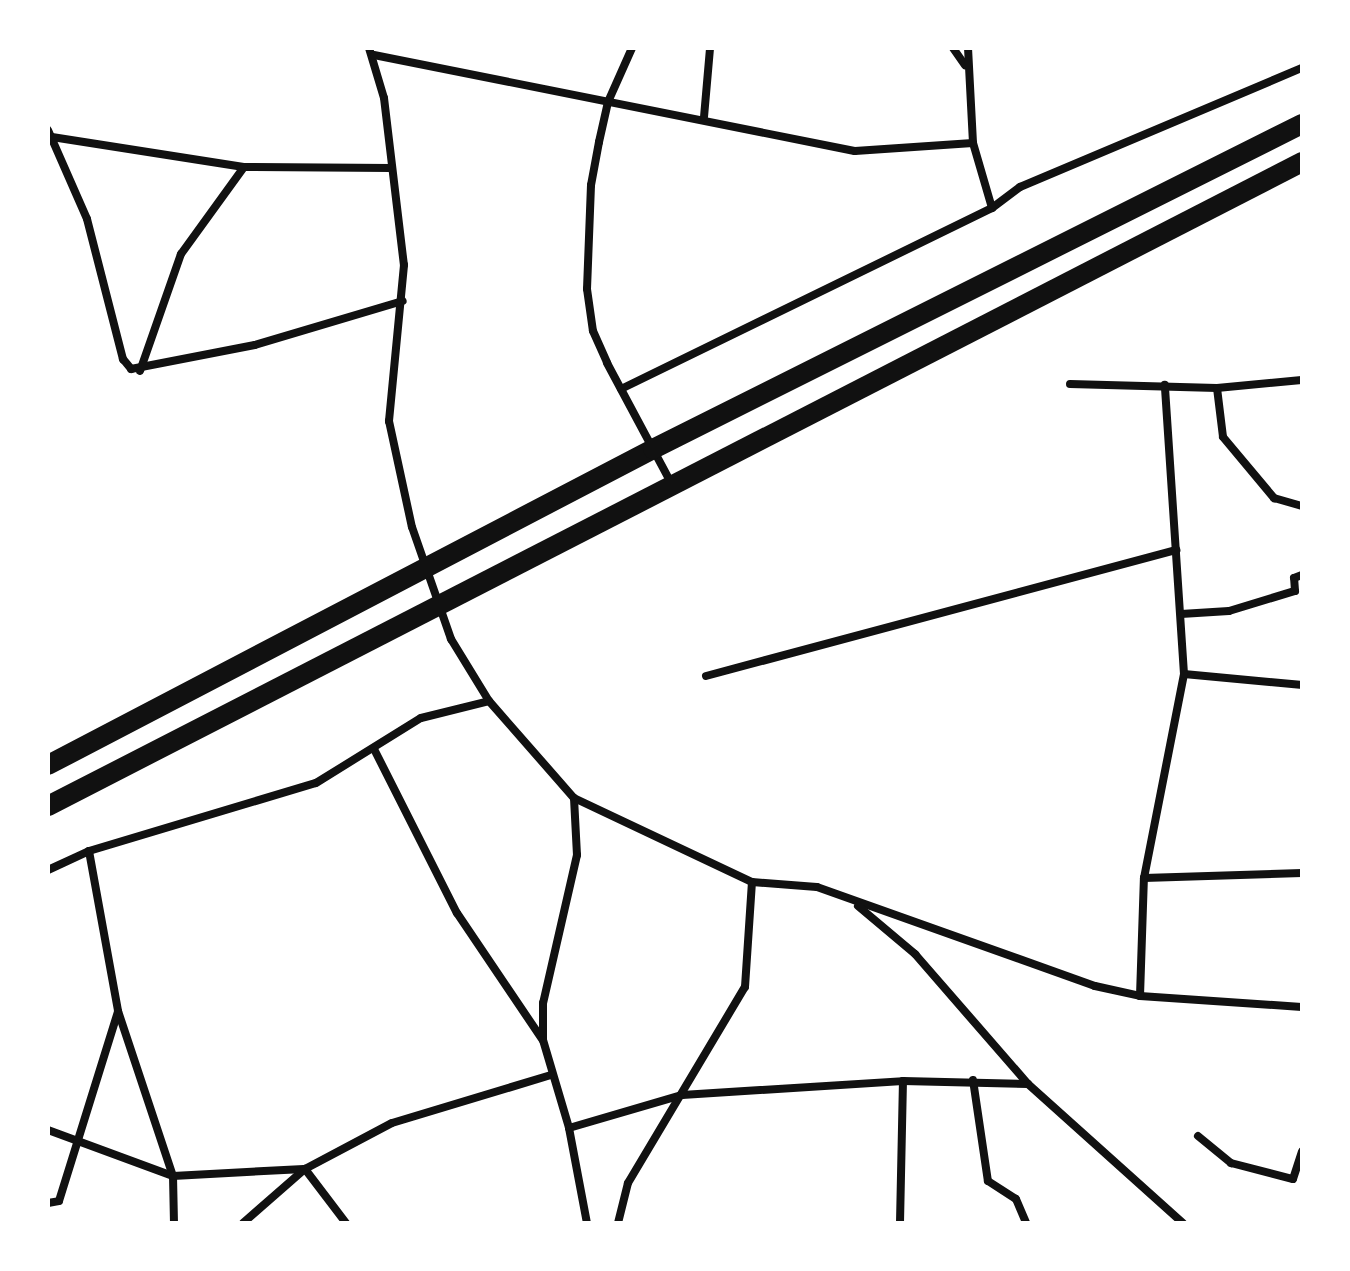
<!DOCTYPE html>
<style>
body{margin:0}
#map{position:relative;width:1350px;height:1271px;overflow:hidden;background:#fff;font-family:"Space Grotesk",sans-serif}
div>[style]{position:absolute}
.minor>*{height:8px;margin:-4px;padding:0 4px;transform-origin:4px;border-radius:4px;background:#111}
.primary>*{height:20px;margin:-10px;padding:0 10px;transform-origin:10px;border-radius:10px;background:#111}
span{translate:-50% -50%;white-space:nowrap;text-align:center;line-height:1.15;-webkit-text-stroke:6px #fff;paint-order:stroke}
.frame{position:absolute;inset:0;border:50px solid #fff;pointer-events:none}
</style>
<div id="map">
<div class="minor">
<i style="left:369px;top:48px;width:52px;rotate:73.3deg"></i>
<i style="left:384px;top:98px;width:168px;rotate:83.2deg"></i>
<i style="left:404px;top:265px;width:157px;rotate:95.5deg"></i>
<i style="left:389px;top:421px;width:108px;rotate:77.8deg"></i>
<i style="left:412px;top:527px;width:119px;rotate:70.8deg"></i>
<i style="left:451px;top:639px;width:73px;rotate:58.5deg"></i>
<i style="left:489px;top:701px;width:129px;rotate:48.8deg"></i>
<i style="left:574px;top:798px;width:197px;rotate:25.3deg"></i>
<i style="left:752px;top:882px;width:65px;rotate:4.4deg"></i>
<i style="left:817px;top:887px;width:295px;rotate:19.6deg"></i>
<i style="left:1095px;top:986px;width:46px;rotate:12.5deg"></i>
<i style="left:1140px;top:996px;width:162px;rotate:3.9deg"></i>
<i style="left:632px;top:48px;width:59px;rotate:114deg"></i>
<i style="left:608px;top:102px;width:41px;rotate:102.7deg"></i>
<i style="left:599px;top:142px;width:44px;rotate:100.5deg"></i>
<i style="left:591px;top:185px;width:104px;rotate:92.2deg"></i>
<i style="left:587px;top:289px;width:42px;rotate:81.9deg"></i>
<i style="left:593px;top:331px;width:35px;rotate:66deg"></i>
<i style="left:607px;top:363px;width:136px;rotate:61.9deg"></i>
<i style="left:953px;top:48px;width:21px;rotate:55deg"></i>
<i style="left:374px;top:55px;width:490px;rotate:11.3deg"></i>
<i style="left:855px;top:151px;width:118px;rotate:-3.9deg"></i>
<i style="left:704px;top:117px;width:69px;rotate:-85deg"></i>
<i style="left:48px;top:130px;width:97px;rotate:66.3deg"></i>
<i style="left:87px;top:219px;width:145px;rotate:75.6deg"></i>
<i style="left:123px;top:359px;width:13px;rotate:51deg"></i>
<i style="left:131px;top:369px;width:126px;rotate:-11deg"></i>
<i style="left:255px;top:345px;width:154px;rotate:-16.6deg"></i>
<i style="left:52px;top:137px;width:194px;rotate:8.9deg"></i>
<i style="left:244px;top:167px;width:147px;rotate:0.4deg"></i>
<i style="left:992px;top:208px;width:35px;rotate:-37deg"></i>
<i style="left:1020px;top:187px;width:306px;rotate:-22.9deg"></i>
<i style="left:140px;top:371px;width:124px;rotate:-70.7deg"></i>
<i style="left:181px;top:254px;width:107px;rotate:-54.1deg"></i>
<i style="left:1070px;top:384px;width:147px;rotate:1.6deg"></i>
<i style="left:1217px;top:388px;width:85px;rotate:-5.4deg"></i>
<i style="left:1217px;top:388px;width:49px;rotate:83deg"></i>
<i style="left:1223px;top:437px;width:80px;rotate:50.1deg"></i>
<i style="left:1274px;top:498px;width:29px;rotate:16deg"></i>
<i style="left:621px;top:389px;width:413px;rotate:-26deg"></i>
<i style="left:992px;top:208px;width:68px;rotate:-106.3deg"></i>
<i style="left:973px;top:143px;width:95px;rotate:-93deg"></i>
<i style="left:1181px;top:614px;width:48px;rotate:-3.6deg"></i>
<i style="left:1229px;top:611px;width:69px;rotate:-16.9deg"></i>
<i style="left:1295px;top:591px;width:13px;rotate:-94deg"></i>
<i style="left:1294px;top:578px;width:9px;rotate:-21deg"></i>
<i style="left:1184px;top:674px;width:119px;rotate:5.3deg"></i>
<i style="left:706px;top:676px;width:487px;rotate:-15deg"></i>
<i style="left:374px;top:749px;width:184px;rotate:63.2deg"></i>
<i style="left:457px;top:913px;width:152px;rotate:56deg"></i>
<i style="left:574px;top:798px;width:57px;rotate:87deg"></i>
<i style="left:577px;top:855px;width:152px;rotate:102.9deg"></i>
<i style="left:543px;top:1003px;width:37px;rotate:90deg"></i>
<i style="left:543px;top:1040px;width:92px;rotate:73.5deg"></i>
<i style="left:569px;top:1128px;width:97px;rotate:79.3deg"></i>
<i style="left:89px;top:851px;width:163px;rotate:79.7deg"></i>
<i style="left:118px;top:1011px;width:174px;rotate:71.6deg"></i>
<i style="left:173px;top:1176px;width:47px;rotate:88.8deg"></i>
<i style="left:48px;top:870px;width:45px;rotate:-24.9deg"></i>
<i style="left:89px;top:851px;width:237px;rotate:-16.7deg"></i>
<i style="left:316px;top:783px;width:123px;rotate:-31.8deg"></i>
<i style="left:421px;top:718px;width:70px;rotate:-14deg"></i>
<i style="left:1144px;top:878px;width:158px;rotate:-1.8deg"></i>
<i style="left:858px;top:906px;width:75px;rotate:40.1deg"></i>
<i style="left:915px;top:954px;width:172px;rotate:49deg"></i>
<i style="left:1028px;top:1084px;width:208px;rotate:41.9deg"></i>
<i style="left:1140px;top:996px;width:118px;rotate:-88.1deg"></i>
<i style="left:1144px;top:878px;width:208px;rotate:-78.9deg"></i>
<i style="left:1184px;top:674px;width:290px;rotate:-93.8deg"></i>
<i style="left:973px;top:1080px;width:102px;rotate:81.6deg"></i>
<i style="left:988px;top:1181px;width:33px;rotate:33deg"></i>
<i style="left:1016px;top:1199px;width:26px;rotate:67deg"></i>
<i style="left:569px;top:1128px;width:118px;rotate:-16.3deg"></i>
<i style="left:682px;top:1095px;width:221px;rotate:-3.6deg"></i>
<i style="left:903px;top:1081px;width:125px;rotate:1.4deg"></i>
<i style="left:48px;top:1130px;width:133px;rotate:20.2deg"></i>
<i style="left:173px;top:1176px;width:131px;rotate:-3.1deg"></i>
<i style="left:1198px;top:1136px;width:43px;rotate:39.3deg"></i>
<i style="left:1231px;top:1163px;width:64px;rotate:14.5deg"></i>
<i style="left:1293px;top:1179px;width:29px;rotate:-72deg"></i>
<i style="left:305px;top:1169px;width:68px;rotate:52.8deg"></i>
<i style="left:48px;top:1203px;width:11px;rotate:-10deg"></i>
<i style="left:59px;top:1201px;width:198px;rotate:-72.7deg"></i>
<i style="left:243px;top:1223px;width:82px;rotate:-41.1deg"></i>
<i style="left:305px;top:1169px;width:98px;rotate:-27.9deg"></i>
<i style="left:392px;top:1123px;width:166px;rotate:-16.8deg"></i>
<i style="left:618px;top:1223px;width:41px;rotate:-76deg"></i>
<i style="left:628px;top:1183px;width:228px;rotate:-59.2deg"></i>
<i style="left:745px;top:987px;width:105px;rotate:-86.2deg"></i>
<i style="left:900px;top:1223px;width:142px;rotate:-88.8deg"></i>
</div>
<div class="primary">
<i style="left:48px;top:765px;width:683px;rotate:-27.58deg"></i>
<i style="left:653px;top:449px;width:726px;rotate:-26.6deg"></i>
<i style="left:48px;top:806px;width:1410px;rotate:-27.18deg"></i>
</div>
<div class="frame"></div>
</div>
